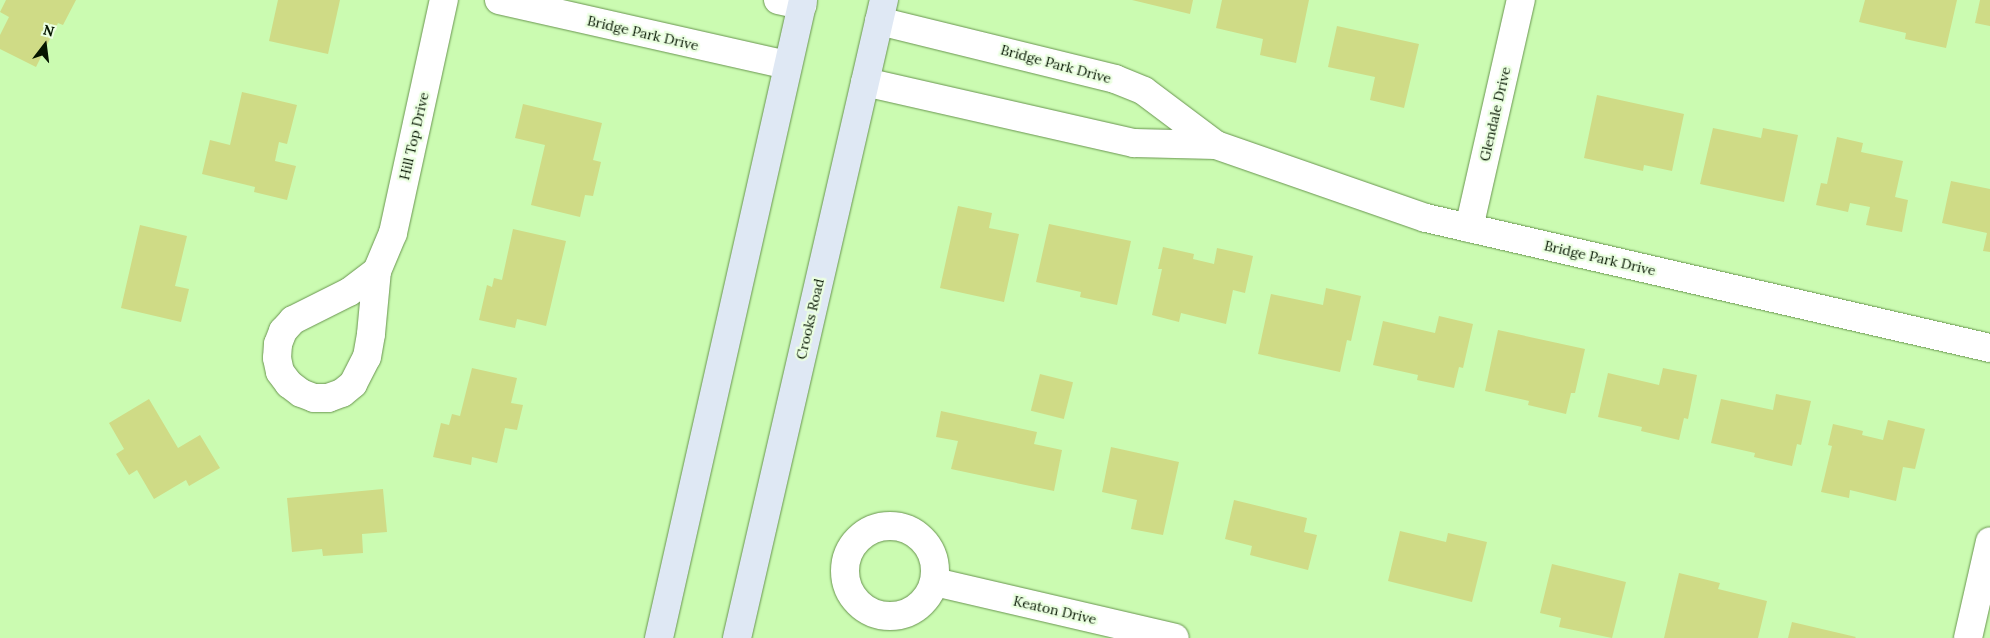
<!DOCTYPE html>
<style>
body{margin:0}
#map{position:relative;width:1990px;height:638px;overflow:hidden;background:#cbfbb1;font-family:Lora,serif}
div>[style]{position:absolute}
.building>*{inset:0;background:#cfdb86;transform-origin:0 0}
.roads{filter:drop-shadow(0 0 1px #699550) drop-shadow(0 0 1px #699550)}
.minor>*{height:28px;margin:-14px;padding:0 14px;transform-origin:14px;border-radius:14px;background:#fff}
.minor>.ring{margin:-14px;padding:0;box-sizing:content-box;background:none;border:28px solid #fff;border-radius:50%}
.major>*{height:28px;margin:-14px;padding:0 14px;transform-origin:14px;border-radius:14px;background:#dfe8f4}
span{translate:-50% -50%;white-space:nowrap;text-align:center;line-height:1.15;-webkit-text-stroke:4.5px #ebffe1;paint-order:stroke}
.street-label{font-size:14px;color:#051500}
.north{position:absolute;left:20px;top:20px;width:50px;height:50px;-webkit-text-stroke:4px #ebffe1;paint-order:stroke;rotate:15deg;font-size:14px;font-weight:700;line-height:20px;text-align:center;color:#051500}
.north::after{content:'';display:block;margin:auto;width:18px;height:22px;background:#051500;clip-path:polygon(50% 0,100% 100%,50% 72%,0 100%)}
</style>
<div id="map">
<div class="building">
<i style="clip-path:polygon(6px 0,76px 0,63px 25px,58px 23px,36px 67px,0 49px,0 35px,9px 17px,0 12px)"></i>
<i style="clip-path:polygon(278px 0,340px 0,328px 54px,269px 41px)"></i>
<i style="clip-path:polygon(1132px 0,1193px 0,1190px 14px)"></i>
<i style="clip-path:polygon(1222px 0,1309px 0,1296px 63px,1260px 55px,1263px 39px,1216px 28px)"></i>
<i style="clip-path:polygon(1865px 0,1957px 0,1946px 48px,1905px 39px,1906px 33px,1859px 22px)"></i>
<i style="clip-path:polygon(1980px 0,1990px 0,1990px 26px,1975px 23px)"></i>
<i style="clip-path:polygon(1337px 26px,1419px 44px,1404px 108px,1370px 100px,1375px 77px,1328px 67px)"></i>
<i style="clip-path:polygon(242px 92px,297px 105px,287px 144px,279px 142px,275px 161px,296px 166px,287px 200px,254px 192px,255px 187px,202px 174px,210px 140px,230px 145px)"></i>
<i style="clip-path:polygon(1597px 95px,1684px 114px,1672px 171px,1644px 165px,1643px 171px,1584px 158px)"></i>
<i style="clip-path:polygon(523px 104px,602px 123px,593px 160px,601px 162px,593px 196px,585px 195px,580px 217px,531px 205px,545px 145px,515px 138px)"></i>
<i style="clip-path:polygon(1713px 128px,1761px 138px,1763px 128px,1798px 135px,1784px 202px,1700px 184px)"></i>
<i style="clip-path:polygon(1837px 137px,1863px 143px,1861px 152px,1903px 161px,1895px 197px,1908px 200px,1902px 232px,1866px 225px,1870px 207px,1850px 203px,1848px 212px,1816px 205px,1821px 183px,1827px 184px)"></i>
<i style="clip-path:polygon(1951px 181px,1990px 189px,1990px 252px,1983px 251px,1987px 233px,1942px 223px)"></i>
<i style="clip-path:polygon(958px 206px,992px 213px,989px 228px,1019px 234px,1004px 302px,940px 288px)"></i>
<i style="clip-path:polygon(1049px 224px,1131px 241px,1117px 305px,1080px 297px,1081px 292px,1036px 282px)"></i>
<i style="clip-path:polygon(140px 225px,187px 236px,175px 286px,189px 289px,181px 322px,121px 308px)"></i>
<i style="clip-path:polygon(513px 229px,566px 241px,546px 326px,517px 319px,515px 328px,479px 320px,487px 285px,492px 287px,494px 278px,502px 280px)"></i>
<i style="clip-path:polygon(1163px 247px,1194px 254px,1193px 259px,1214px 264px,1217px 248px,1253px 256px,1245px 293px,1233px 290px,1226px 324px,1181px 313px,1179px 322px,1152px 315px,1162px 269px,1158px 269px)"></i>
<i style="clip-path:polygon(1326px 288px,1361px 296px,1351px 341px,1347px 340px,1340px 372px,1258px 354px,1271px 294px,1323px 305px)"></i>
<i style="clip-path:polygon(1439px 316px,1473px 324px,1463px 368px,1459px 367px,1454px 388px,1417px 380px,1418px 375px,1373px 365px,1383px 321px,1435px 333px)"></i>
<i style="clip-path:polygon(1498px 330px,1585px 349px,1575px 393px,1571px 393px,1566px 414px,1528px 405px,1529px 401px,1485px 391px)"></i>
<i style="clip-path:polygon(472px 368px,517px 378px,511px 403px,523px 405px,517px 430px,505px 428px,497px 463px,472px 457px,471px 465px,433px 457px,441px 423px,449px 425px,452px 414px,460px 416px)"></i>
<i style="clip-path:polygon(1663px 368px,1697px 375px,1688px 419px,1684px 418px,1679px 440px,1641px 431px,1642px 427px,1598px 417px,1608px 373px,1659px 385px)"></i>
<i style="left:1040px;top:374px;width:34px;height:38px;rotate:14deg"></i>
<i style="clip-path:polygon(1776px 394px,1811px 401px,1801px 445px,1797px 444px,1792px 466px,1754px 457px,1755px 453px,1711px 443px,1721px 399px,1773px 410px)"></i>
<i style="clip-path:polygon(149px 399px,178px 448px,200px 435px,220px 468px,189px 486px,186px 480px,154px 499px,137px 470px,129px 475px,116px 454px,124px 449px,109px 423px)"></i>
<i style="clip-path:polygon(941px 411px,1037px 432px,1034px 444px,1062px 450px,1054px 491px,951px 469px,958px 441px,936px 437px)"></i>
<i style="clip-path:polygon(1888px 420px,1925px 429px,1915px 469px,1903px 467px,1896px 501px,1850px 490px,1849px 498px,1821px 492px,1832px 446px,1828px 445px,1833px 424px,1863px 431px,1862px 435px,1883px 440px)"></i>
<i style="clip-path:polygon(1111px 447px,1179px 462px,1163px 535px,1131px 529px,1137px 500px,1102px 492px)"></i>
<i style="clip-path:polygon(383px 489px,387px 532px,362px 534px,363px 553px,323px 556px,322px 549px,292px 552px,287px 498px)"></i>
<i style="clip-path:polygon(1234px 500px,1307px 518px,1304px 532px,1317px 535px,1308px 570px,1250px 555px,1252px 546px,1225px 539px)"></i>
<i style="clip-path:polygon(1400px 531px,1446px 542px,1448px 533px,1487px 542px,1472px 602px,1388px 581px)"></i>
<i style="clip-path:polygon(1552px 564px,1626px 582px,1612px 638px,1559px 627px,1561px 618px,1540px 613px)"></i>
<i style="clip-path:polygon(1679px 573px,1720px 583px,1718px 589px,1767px 601px,1758px 638px,1664px 638px)"></i>
<i style="clip-path:polygon(1792px 622px,1856px 637px,1855px 638px,1788px 638px)"></i>
</div>
<div class="roads">
<div class="minor">
<i style="left:499px;top:0;width:296px;rotate:12.7deg"></i>
<i style="left:778px;top:0;width:25px;rotate:12deg"></i>
<i style="left:879px;top:21px;width:243px;rotate:13.8deg"></i>
<i style="left:1115px;top:79px;width:31px;rotate:22deg"></i>
<i style="left:1144px;top:91px;width:90px;rotate:36.9deg"></i>
<i style="left:1216px;top:145px;width:222px;rotate:19.2deg"></i>
<i style="left:1426px;top:218px;width:579px;rotate:12.98deg"></i>
<i style="left:865px;top:82px;width:276px;rotate:12.8deg"></i>
<i style="left:1134px;top:143px;width:82px;rotate:1.4deg"></i>
<i style="left:1469px;top:228px;width:234px;rotate:-77.2deg"></i>
<i style="left:377px;top:271px;width:35px;rotate:143deg"></i>
<i style="left:349px;top:292px;width:63px;rotate:153.4deg"></i>
<i style="left:293px;top:320px;width:15px;rotate:132deg"></i>
<i style="left:283px;top:331px;width:14px;rotate:111deg"></i>
<i style="left:278px;top:344px;width:14px;rotate:94deg"></i>
<i style="left:277px;top:358px;width:14px;rotate:78deg"></i>
<i style="left:280px;top:372px;width:15px;rotate:53deg"></i>
<i style="left:289px;top:384px;width:15px;rotate:37deg"></i>
<i style="left:301px;top:393px;width:14px;rotate:21deg"></i>
<i style="left:314px;top:398px;width:14px"></i>
<i style="left:328px;top:398px;width:15px;rotate:-20deg"></i>
<i style="left:342px;top:393px;width:14px;rotate:-39deg"></i>
<i style="left:353px;top:384px;width:30px;rotate:-63deg"></i>
<i style="left:367px;top:357px;width:23px;rotate:-80deg"></i>
<i style="left:371px;top:334px;width:63px;rotate:-84.6deg"></i>
<i style="left:377px;top:271px;width:41px;rotate:-67.2deg"></i>
<i style="left:393px;top:233px;width:239px;rotate:-77.7deg"></i>
<i class="ring" style="left:845px;top:526px;width:62px;height:62px"></i>
<i style="left:935px;top:582px;width:246px;rotate:13.1deg"></i>
<i style="left:1968px;top:638px;width:99px;rotate:-77.2deg"></i>
</div>
<div class="major">
<i style="left:659px;top:638px;width:654px;rotate:-77.28deg"></i>
<i style="left:737px;top:638px;width:655px;rotate:-77.03deg"></i>
</div>
</div>
<div class="street-label">
<span style="left:643px;top:33px;rotate:13deg">Bridge Park Drive</span>
<span style="left:1056px;top:64px;rotate:15deg">Bridge Park Drive</span>
<span style="left:1495px;top:114px;rotate:-77deg">Glendale Drive</span>
<span style="left:414px;top:136px;rotate:-77deg">Hill Top Drive</span>
<span style="left:1600px;top:258px;rotate:13deg">Bridge Park Drive</span>
<span style="left:810px;top:319px;rotate:-77deg">Crooks Road</span>
<span style="left:1055px;top:610px;rotate:13deg">Keaton Drive</span>
</div>
<div class="north">N</div>
</div>
